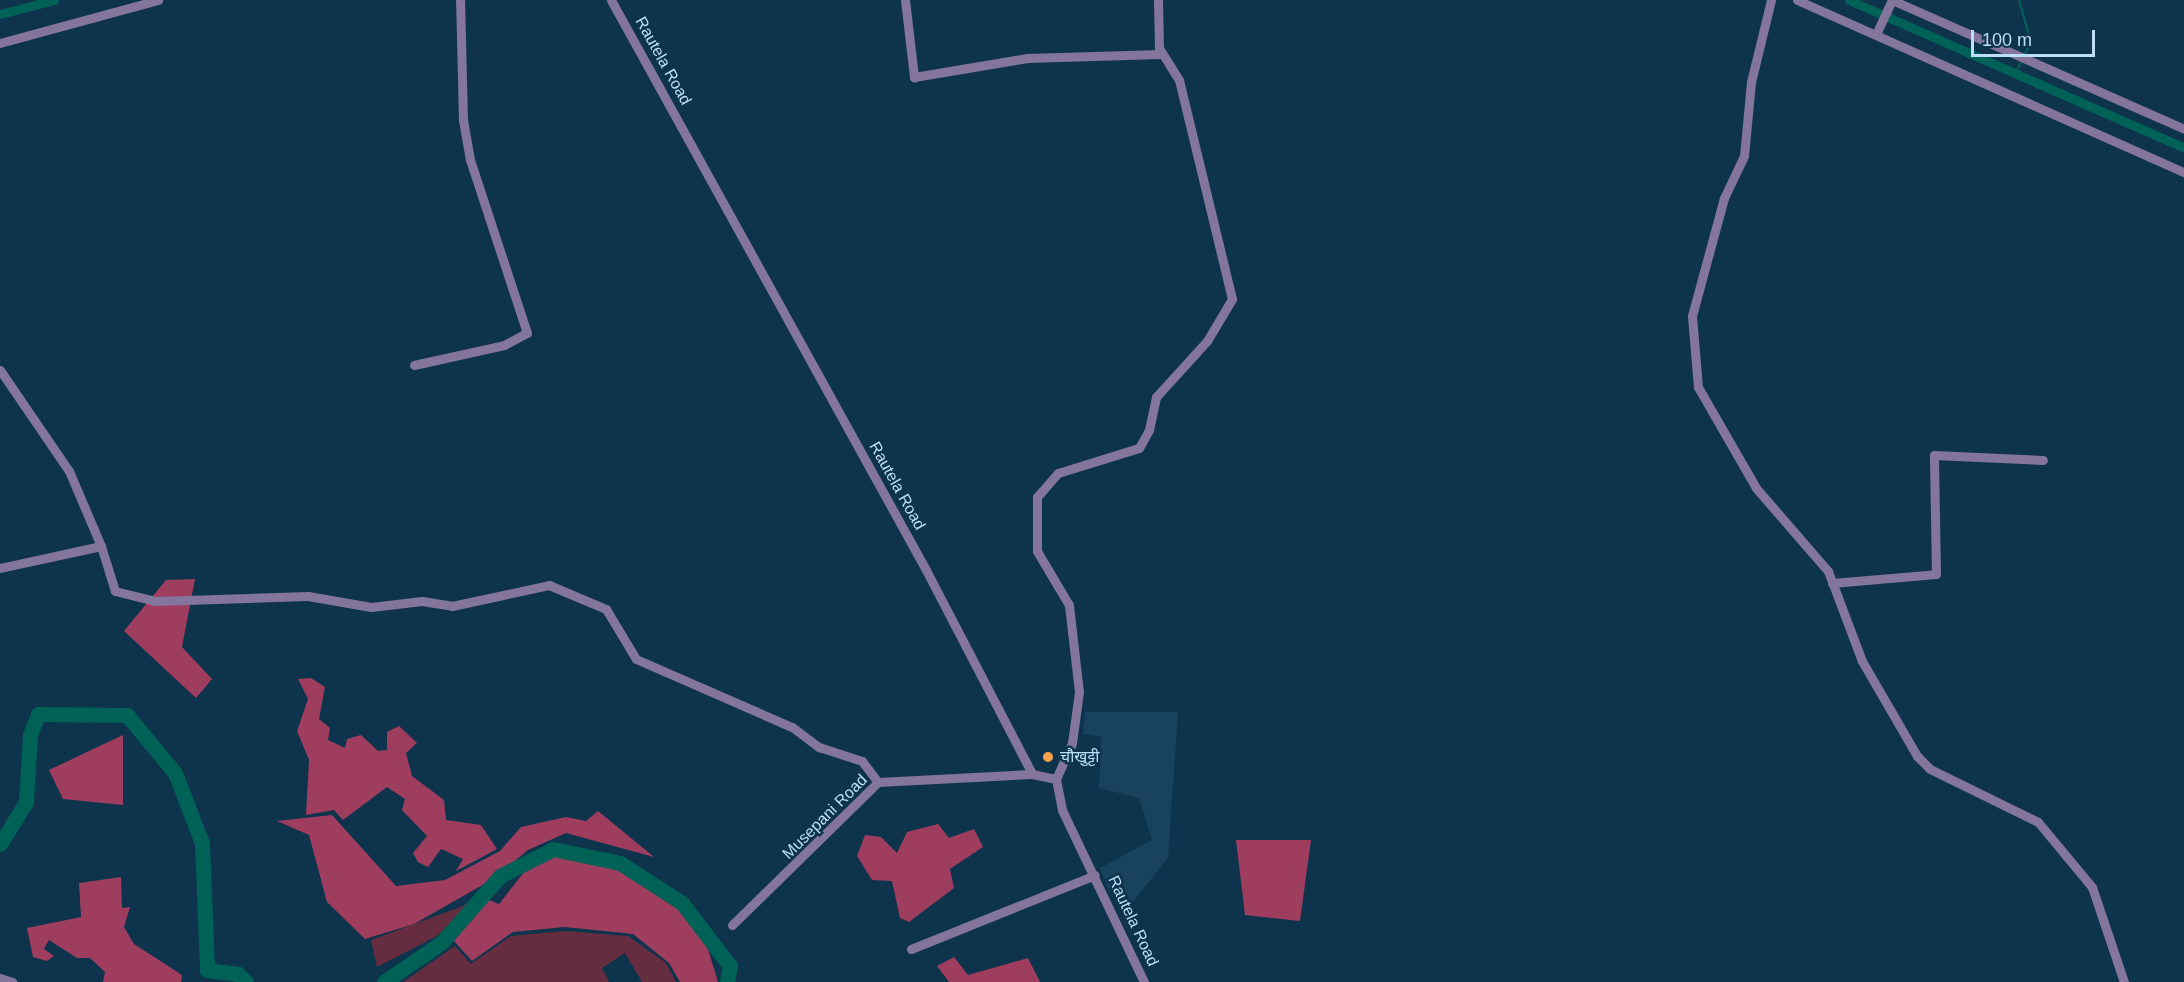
<!DOCTYPE html>
<meta charset="utf-8">
<style>
body{margin:0}
#map{position:relative;width:2184px;height:982px;overflow:hidden;background:#0e344d;font-family:Helvetica,"Noto Sans Devanagari",sans-serif}
div>[style]{position:absolute}
.built>*{inset:0;background:#18425d}
.green>*{inset:0;background:#652d3f}
.forest>*{inset:0;background:#9f3d5f}
.stream>*{height:2px;margin:-1px;padding:0 1px;transform-origin:1px;border-radius:1px;background:#006257}
.canal>*{height:9px;margin:-4.5px;padding:0 4.5px;transform-origin:4.5px;border-radius:4.5px;background:#006257}
.river>*{height:15px;margin:-7.5px;padding:0 7.5px;transform-origin:7.5px;border-radius:7.5px;background:#006257}
.minor>*{height:9px;margin:-4.5px;padding:0 4.5px;transform-origin:4.5px;border-radius:4.5px;background:#84759c}
.dots>*{width:16px;height:16px;translate:-50% -50%;box-sizing:border-box;border:3px solid #0e344d;border-radius:50%}
span{translate:-50% -50%;white-space:nowrap;text-align:center;line-height:1.15;-webkit-text-stroke:5px #0e344d;paint-order:stroke}
.street-label{font-size:16px;color:#bddef8}
.poi-label{font-size:16px;color:#bddef8}
.left{translate:0 -50%;text-align:left}
.scale{position:absolute;left:1971px;top:30px;width:124px;height:27px;box-sizing:border-box;border:3px solid #bddef8;border-top:0;padding-left:8px;font-size:18px;line-height:21px;white-space:nowrap;color:#bddef8;-webkit-text-stroke:4px #0e344d;paint-order:stroke}
</style>
<div id="map">
<div class="built">
<i style="clip-path:polygon(1085px 712px,1178px 712px,1168px 858px,1127px 909px,1108px 888px,1100px 868px,1152px 840px,1139px 798px,1099px 788px,1101px 737px,1083px 734px)"></i>
</div>
<div class="green">
<i style="clip-path:polygon(486px 888px,437px 936px,377px 967px,371px 940px,463px 906px)"></i>
<i style="clip-path:polygon(565px 931px,628px 936px,666px 963px,676px 982px,642px 982px,625px 953px,602px 968px,609px 982px,403px 982px,455px 946px,471px 964px,511px 936px)"></i>
</div>
<div class="forest">
<i style="clip-path:polygon(195px 579px,182px 647px,212px 679px,196px 698px,124px 631px,166px 580px)"></i>
<i style="clip-path:polygon(311px 678px,325px 687px,319px 719px,330px 728px,328px 740px,345px 748px,347px 739px,361px 735px,378px 751px,387px 750px,387px 732px,399px 726px,417px 743px,406px 753px,412px 776px,444px 800px,446px 820px,481px 825px,497px 849px,456px 871px,463px 859px,441px 849px,428px 867px,418px 862px,413px 853px,427px 836px,402px 810px,405px 799px,387px 787px,343px 820px,334px 810px,306px 815px,309px 760px,297px 731px,308px 699px,298px 679px)"></i>
<i style="clip-path:polygon(123px 735px,123px 805px,63px 799px,49px 770px)"></i>
<i style="clip-path:polygon(598px 811px,654px 857px,566px 833px,528px 850px,493px 879px,414px 924px,365px 939px,327px 902px,309px 835px,277px 821px,332px 815px,396px 886px,445px 880px,500px 851px,521px 827px,566px 817px,586px 821px)"></i>
<i style="clip-path:polygon(938px 824px,949px 838px,974px 829px,983px 847px,950px 869px,954px 888px,909px 922px,900px 918px,892px 881px,872px 880px,857px 856px,865px 835px,881px 837px,897px 853px,907px 832px)"></i>
<i style="clip-path:polygon(1236px 840px,1311px 840px,1300px 921px,1245px 915px)"></i>
<i style="clip-path:polygon(555px 857px,584px 858px,618px 870px,681px 910px,707px 946px,718px 982px,680px 982px,669px 963px,633px 934px,565px 927px,513px 932px,472px 961px,454px 941px,489px 900px,499px 904px,525px 871px)"></i>
<i style="clip-path:polygon(121px 877px,122px 908px,130px 907px,124px 927px,134px 944px,182px 975px,181px 982px,103px 982px,105px 972px,90px 958px,77px 958px,49px 940px,44px 949px,54px 956px,47px 961px,33px 957px,27px 928px,81px 917px,79px 883px)"></i>
<i style="clip-path:polygon(954px 957px,968px 975px,1028px 958px,1040px 982px,949px 982px,937px 966px)"></i>
</div>
<div class="stream">
<i style="left:2019px;top:0;width:44px;rotate:74.1deg"></i>
<i style="left:2031px;top:42px;width:16px;rotate:117deg"></i>
<i style="left:2015px;top:74px;width:16px;rotate:-63deg"></i>
</div>
<div class="canal">
<i style="left:1849px;top:0;width:366px;rotate:23.8deg"></i>
<i style="left:0;top:14px;width:56px;rotate:-14.5deg"></i>
</div>
<div class="river">
<i style="left:0;top:844px;width:49px;rotate:-58.2deg"></i>
<i style="left:26px;top:802px;width:67px;rotate:-86.6deg"></i>
<i style="left:30px;top:735px;width:22px;rotate:-69deg"></i>
<i style="left:38px;top:714px;width:89px;rotate:0.6deg"></i>
<i style="left:127px;top:715px;width:75px;rotate:50.4deg"></i>
<i style="left:175px;top:773px;width:75px;rotate:68.9deg"></i>
<i style="left:202px;top:843px;width:127px;rotate:87.7deg"></i>
<i style="left:207px;top:970px;width:31px;rotate:7deg"></i>
<i style="left:238px;top:974px;width:11px;rotate:45deg"></i>
<i style="left:384px;top:982px;width:69px;rotate:-34.4deg"></i>
<i style="left:441px;top:943px;width:89px;rotate:-48.6deg"></i>
<i style="left:500px;top:876px;width:59px;rotate:-27deg"></i>
<i style="left:553px;top:849px;width:68px;rotate:11.8deg"></i>
<i style="left:620px;top:863px;width:74px;rotate:32.8deg"></i>
<i style="left:682px;top:903px;width:79px;rotate:52.7deg"></i>
<i style="left:730px;top:966px;width:16px;rotate:101deg"></i>
</div>
<div class="minor">
<i style="left:611px;top:0;width:651px;rotate:61.07deg"></i>
<i style="left:926px;top:570px;width:230px;rotate:62.5deg"></i>
<i style="left:905px;top:0;width:78px;rotate:83.3deg"></i>
<i style="left:914px;top:77px;width:115px;rotate:-9.5deg"></i>
<i style="left:1027px;top:58px;width:134px;rotate:-1.7deg"></i>
<i style="left:1771px;top:0;width:84px;rotate:103.7deg"></i>
<i style="left:1751px;top:82px;width:74px;rotate:95.4deg"></i>
<i style="left:1744px;top:156px;width:47px;rotate:115.5deg"></i>
<i style="left:1724px;top:198px;width:122px;rotate:105.2deg"></i>
<i style="left:1692px;top:316px;width:71px;rotate:85.2deg"></i>
<i style="left:1698px;top:387px;width:116px;rotate:60.1deg"></i>
<i style="left:1756px;top:488px;width:110px;rotate:49.1deg"></i>
<i style="left:1828px;top:571px;width:96px;rotate:69.3deg"></i>
<i style="left:1862px;top:661px;width:110px;rotate:59.9deg"></i>
<i style="left:1917px;top:756px;width:18px;rotate:45deg"></i>
<i style="left:1930px;top:769px;width:120px;rotate:26.1deg"></i>
<i style="left:2038px;top:822px;width:85px;rotate:50.3deg"></i>
<i style="left:2092px;top:887px;width:100px;rotate:71.4deg"></i>
<i style="left:1797px;top:0;width:424px;rotate:24deg"></i>
<i style="left:1892px;top:0;width:319px;rotate:23.8deg"></i>
<i style="left:1877px;top:32px;width:35px;rotate:-65deg"></i>
<i style="left:0;top:43px;width:164px;rotate:-15.2deg"></i>
<i style="left:414px;top:365px;width:92px;rotate:-12.5deg"></i>
<i style="left:504px;top:345px;width:26px;rotate:-28deg"></i>
<i style="left:527px;top:333px;width:182px;rotate:-108.2deg"></i>
<i style="left:470px;top:160px;width:41px;rotate:-99.9deg"></i>
<i style="left:463px;top:120px;width:120px;rotate:-91.4deg"></i>
<i style="left:0;top:370px;width:122px;rotate:55.7deg"></i>
<i style="left:69px;top:471px;width:82px;rotate:66.9deg"></i>
<i style="left:101px;top:546px;width:103px;rotate:167.7deg"></i>
<i style="left:101px;top:546px;width:47px;rotate:72.7deg"></i>
<i style="left:115px;top:591px;width:41px;rotate:14deg"></i>
<i style="left:155px;top:601px;width:153px;rotate:-1.9deg"></i>
<i style="left:308px;top:596px;width:64px;rotate:9.9deg"></i>
<i style="left:371px;top:607px;width:51px;rotate:-6.7deg"></i>
<i style="left:422px;top:601px;width:30px;rotate:9deg"></i>
<i style="left:452px;top:606px;width:99px;rotate:-12.2deg"></i>
<i style="left:549px;top:585px;width:62px;rotate:22.8deg"></i>
<i style="left:606px;top:609px;width:58px;rotate:59deg"></i>
<i style="left:636px;top:659px;width:170px;rotate:23.6deg"></i>
<i style="left:792px;top:727px;width:34px;rotate:37deg"></i>
<i style="left:819px;top:747px;width:45px;rotate:18deg"></i>
<i style="left:862px;top:761px;width:26px;rotate:53deg"></i>
<i style="left:1832px;top:583px;width:104px;rotate:-4.9deg"></i>
<i style="left:1936px;top:574px;width:119px;rotate:-91deg"></i>
<i style="left:1934px;top:455px;width:109px;rotate:2.6deg"></i>
<i style="left:1056px;top:779px;width:39px;rotate:-66deg"></i>
<i style="left:1072px;top:743px;width:51px;rotate:-82.2deg"></i>
<i style="left:1079px;top:692px;width:88px;rotate:-96.6deg"></i>
<i style="left:1069px;top:605px;width:63px;rotate:-120.7deg"></i>
<i style="left:1037px;top:551px;width:54px;rotate:-90deg"></i>
<i style="left:1037px;top:497px;width:32px;rotate:-49deg"></i>
<i style="left:1058px;top:473px;width:85px;rotate:-17.2deg"></i>
<i style="left:1139px;top:448px;width:21px;rotate:-61deg"></i>
<i style="left:1149px;top:430px;width:34px;rotate:-78deg"></i>
<i style="left:1156px;top:397px;width:76px;rotate:-47.7deg"></i>
<i style="left:1207px;top:341px;width:49px;rotate:-59.2deg"></i>
<i style="left:1232px;top:299px;width:225px;rotate:-103.6deg"></i>
<i style="left:1179px;top:80px;width:38px;rotate:-122deg"></i>
<i style="left:1159px;top:48px;width:48px;rotate:-91.2deg"></i>
<i style="left:1056px;top:779px;width:32px;rotate:79deg"></i>
<i style="left:1062px;top:810px;width:191px;rotate:64.5deg"></i>
<i style="left:732px;top:925px;width:204px;rotate:-44.4deg"></i>
<i style="left:878px;top:782px;width:154px;rotate:-3deg"></i>
<i style="left:1032px;top:774px;width:25px;rotate:12deg"></i>
<i style="left:911px;top:949px;width:198px;rotate:-21.9deg"></i>
<i style="left:0;top:978px;width:13px;rotate:18deg"></i>
</div>
<div class="dots">
<i style="left:1048px;top:757px;background:#f9a04c"></i>
</div>
<div class="street-label">
<span style="left:663px;top:61px;rotate:61deg">Rautela Road</span>
<span style="left:897px;top:486px;rotate:61deg">Rautela Road</span>
<span style="left:825px;top:817px;rotate:-45deg">Musepani Road</span>
<span style="left:1133px;top:921px;rotate:65deg">Rautela Road</span>
</div>
<div class="poi-label">
<span class="left" style="left:1060px;top:757px">चौखुट्टी</span>
</div>
<div class="scale">100 m</div>
</div>
